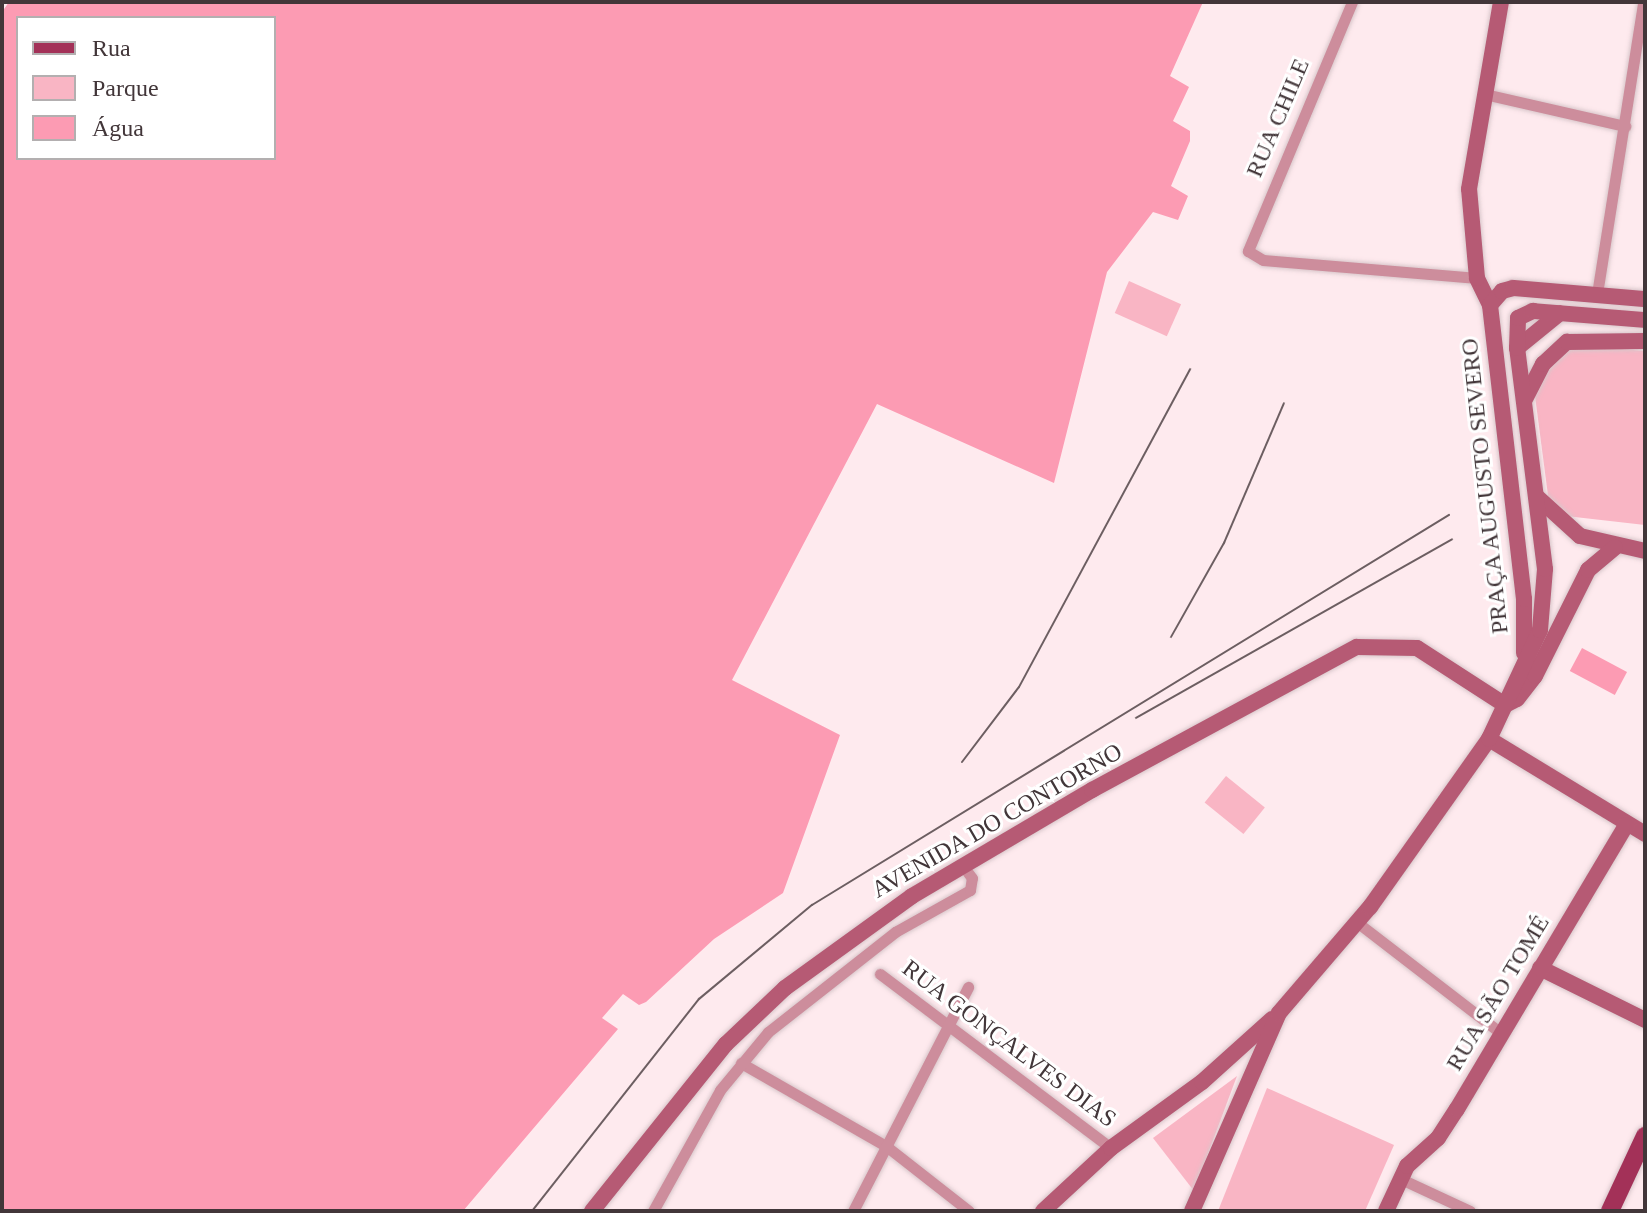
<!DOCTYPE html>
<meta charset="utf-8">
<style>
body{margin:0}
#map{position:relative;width:1647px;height:1213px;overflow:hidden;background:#feeaee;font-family:Georgia,serif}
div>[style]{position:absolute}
.green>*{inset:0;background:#f9b5c4;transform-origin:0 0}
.water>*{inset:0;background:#fc9bb3;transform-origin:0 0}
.roads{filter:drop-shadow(0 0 2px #d8c6ca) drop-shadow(0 0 2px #d8c6ca)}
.street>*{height:11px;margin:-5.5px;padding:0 5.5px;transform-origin:5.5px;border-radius:5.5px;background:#cd8d9c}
.secondary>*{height:16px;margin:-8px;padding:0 8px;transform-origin:8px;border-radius:8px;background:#b65a74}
.primary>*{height:18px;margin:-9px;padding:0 9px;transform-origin:9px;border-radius:9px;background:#a33158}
.tram>*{height:2px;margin:-1px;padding:0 1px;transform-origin:1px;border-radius:1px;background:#6c5e61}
span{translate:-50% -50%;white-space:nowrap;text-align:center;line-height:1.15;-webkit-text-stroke:6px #fff;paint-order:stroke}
.street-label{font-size:24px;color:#423639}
.frame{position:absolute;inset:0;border:4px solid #423639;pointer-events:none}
.legend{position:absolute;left:16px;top:16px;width:260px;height:144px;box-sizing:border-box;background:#fff;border:2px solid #b3afb0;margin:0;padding:10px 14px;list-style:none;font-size:24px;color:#423639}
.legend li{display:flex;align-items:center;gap:16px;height:40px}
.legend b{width:40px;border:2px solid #b3afb0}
</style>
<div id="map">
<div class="green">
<i style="left:1129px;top:281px;width:57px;height:35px;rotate:24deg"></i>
<i style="clip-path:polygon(1599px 347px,1645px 351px,1645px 525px,1566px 516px,1549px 503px,1535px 396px,1542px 377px,1566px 350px)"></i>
<i style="left:1226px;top:776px;width:50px;height:34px;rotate:39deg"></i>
<i style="clip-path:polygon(1237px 1076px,1194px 1191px,1153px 1138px)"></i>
<i style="clip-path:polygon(1267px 1088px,1394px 1145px,1365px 1211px,1218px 1211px)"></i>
</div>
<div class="water">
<i style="clip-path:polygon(evenodd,9px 2px,1203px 2px,1170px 76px,1189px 87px,1173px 121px,1190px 131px,1190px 141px,1171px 186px,1188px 196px,1178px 220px,1153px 212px,1107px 272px,1054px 483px,877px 404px,732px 680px,840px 735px,783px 893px,714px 939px,646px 1002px,639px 1005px,623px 994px,602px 1018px,618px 1029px,463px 1211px,2px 1211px,2px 12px,9px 2px,18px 18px,274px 18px,274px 158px,18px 158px,18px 18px)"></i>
<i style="left:1582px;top:648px;width:51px;height:26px;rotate:28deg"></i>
</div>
<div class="roads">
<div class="street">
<i style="left:1352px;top:2px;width:270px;rotate:112.7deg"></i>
<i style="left:1248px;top:251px;width:17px;rotate:31deg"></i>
<i style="left:1263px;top:260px;width:215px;rotate:4.8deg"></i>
<i style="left:1485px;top:94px;width:144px;rotate:12.9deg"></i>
<i style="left:1597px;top:294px;width:296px;rotate:-81deg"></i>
<i style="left:1358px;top:923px;width:180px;rotate:37.6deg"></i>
<i style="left:880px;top:974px;width:289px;rotate:37deg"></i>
<i style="left:741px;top:1063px;width:167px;rotate:29.8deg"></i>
<i style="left:886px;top:1146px;width:105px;rotate:38.1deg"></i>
<i style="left:1401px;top:1179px;width:76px;rotate:24.9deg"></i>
<i style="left:653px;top:1211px;width:138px;rotate:-61deg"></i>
<i style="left:720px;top:1090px;width:75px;rotate:-50.4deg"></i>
<i style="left:768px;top:1032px;width:162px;rotate:-38.2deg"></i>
<i style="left:895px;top:932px;width:86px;rotate:-29.2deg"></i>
<i style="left:970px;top:890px;width:12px;rotate:-81deg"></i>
<i style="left:972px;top:878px;width:15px;rotate:-127deg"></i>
<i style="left:853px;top:1211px;width:252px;rotate:-62.8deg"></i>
</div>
<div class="secondary">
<i style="left:1490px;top:305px;width:30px;rotate:-116deg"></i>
<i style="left:1477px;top:278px;width:89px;rotate:-95.1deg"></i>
<i style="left:1469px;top:189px;width:190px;rotate:-80.3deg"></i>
<i style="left:1517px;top:348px;width:55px;rotate:-39.1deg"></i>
<i style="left:1524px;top:401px;width:42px;rotate:-62.8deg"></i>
<i style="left:1543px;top:364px;width:33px;rotate:-43deg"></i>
<i style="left:1567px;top:342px;width:78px;rotate:-0.7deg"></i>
<i style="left:1537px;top:497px;width:58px;rotate:42.2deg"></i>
<i style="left:1580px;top:536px;width:67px;rotate:13deg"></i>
<i style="left:1524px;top:653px;width:54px;rotate:-90deg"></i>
<i style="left:1524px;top:599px;width:296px;rotate:-96.6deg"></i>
<i style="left:1490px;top:305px;width:18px;rotate:-49deg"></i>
<i style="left:1502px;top:291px;width:11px;rotate:-15deg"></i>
<i style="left:1513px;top:288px;width:132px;rotate:4.8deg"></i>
<i style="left:1505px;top:705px;width:13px;rotate:-27deg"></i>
<i style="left:1517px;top:699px;width:29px;rotate:-52deg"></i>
<i style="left:1535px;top:676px;width:119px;rotate:-63.4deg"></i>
<i style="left:1588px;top:570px;width:35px;rotate:-40deg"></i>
<i style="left:1489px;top:739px;width:183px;rotate:31.3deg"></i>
<i style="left:1540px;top:968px;width:117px;rotate:26.3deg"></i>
<i style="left:592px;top:1211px;width:214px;rotate:-51.3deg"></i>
<i style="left:726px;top:1044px;width:81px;rotate:-43.5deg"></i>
<i style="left:785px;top:988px;width:157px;rotate:-35.9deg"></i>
<i style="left:912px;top:896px;width:209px;rotate:-30.5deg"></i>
<i style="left:1092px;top:790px;width:301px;rotate:-28.4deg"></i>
<i style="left:1357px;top:647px;width:60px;rotate:1deg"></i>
<i style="left:1417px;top:648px;width:105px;rotate:32.9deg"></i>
<i style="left:1043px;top:1211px;width:93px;rotate:-42.8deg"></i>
<i style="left:1111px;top:1148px;width:112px;rotate:-36deg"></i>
<i style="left:1202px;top:1082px;width:94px;rotate:-42deg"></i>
<i style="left:1192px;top:1211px;width:216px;rotate:-66.3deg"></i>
<i style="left:1279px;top:1013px;width:140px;rotate:-49.4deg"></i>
<i style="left:1370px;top:907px;width:206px;rotate:-54.7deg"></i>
<i style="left:1489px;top:739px;width:120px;rotate:-64.9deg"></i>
<i style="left:1540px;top:630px;width:61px;rotate:-85.3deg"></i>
<i style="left:1545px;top:569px;width:223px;rotate:-97.2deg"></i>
<i style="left:1517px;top:348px;width:30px;rotate:-88deg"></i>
<i style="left:1518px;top:318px;width:17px;rotate:-25deg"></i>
<i style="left:1533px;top:311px;width:112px;rotate:4.6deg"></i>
<i style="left:1386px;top:1211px;width:50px;rotate:-65deg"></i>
<i style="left:1407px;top:1166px;width:42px;rotate:-42.1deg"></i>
<i style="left:1438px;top:1138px;width:35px;rotate:-57deg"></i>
<i style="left:1457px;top:1109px;width:332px;rotate:-59.2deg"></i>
</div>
<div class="primary">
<i style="left:1610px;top:1211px;width:83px;rotate:-65deg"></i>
</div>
</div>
<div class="tram">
<i style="left:1171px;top:637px;width:108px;rotate:-60.6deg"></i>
<i style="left:1224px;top:543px;width:152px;rotate:-66.8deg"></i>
<i style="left:1136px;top:718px;width:363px;rotate:-29.5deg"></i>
<i style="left:962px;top:762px;width:94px;rotate:-52.8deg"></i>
<i style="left:1019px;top:687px;width:361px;rotate:-61.7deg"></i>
<i style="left:532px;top:1211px;width:270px;rotate:-51.8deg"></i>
<i style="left:699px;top:999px;width:147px;rotate:-39.8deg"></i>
<i style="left:812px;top:905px;width:747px;rotate:-31.48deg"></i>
</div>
<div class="street-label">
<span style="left:1278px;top:118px;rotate:-67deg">RUA CHILE</span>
<span style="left:1485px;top:486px;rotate:-96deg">PRAÇA AUGUSTO SEVERO</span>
<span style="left:997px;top:821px;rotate:-30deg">AVENIDA DO CONTORNO</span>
<span style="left:1498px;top:993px;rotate:-59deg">RUA SÃO TOMÉ</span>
<span style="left:1009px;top:1044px;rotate:37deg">RUA GONÇALVES DIAS</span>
</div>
<div class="frame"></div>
<ul class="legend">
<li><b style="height:10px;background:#a33158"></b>Rua</li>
<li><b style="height:22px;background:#f9b5c4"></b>Parque</li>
<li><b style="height:22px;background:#fc9bb3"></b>Água</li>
</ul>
</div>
